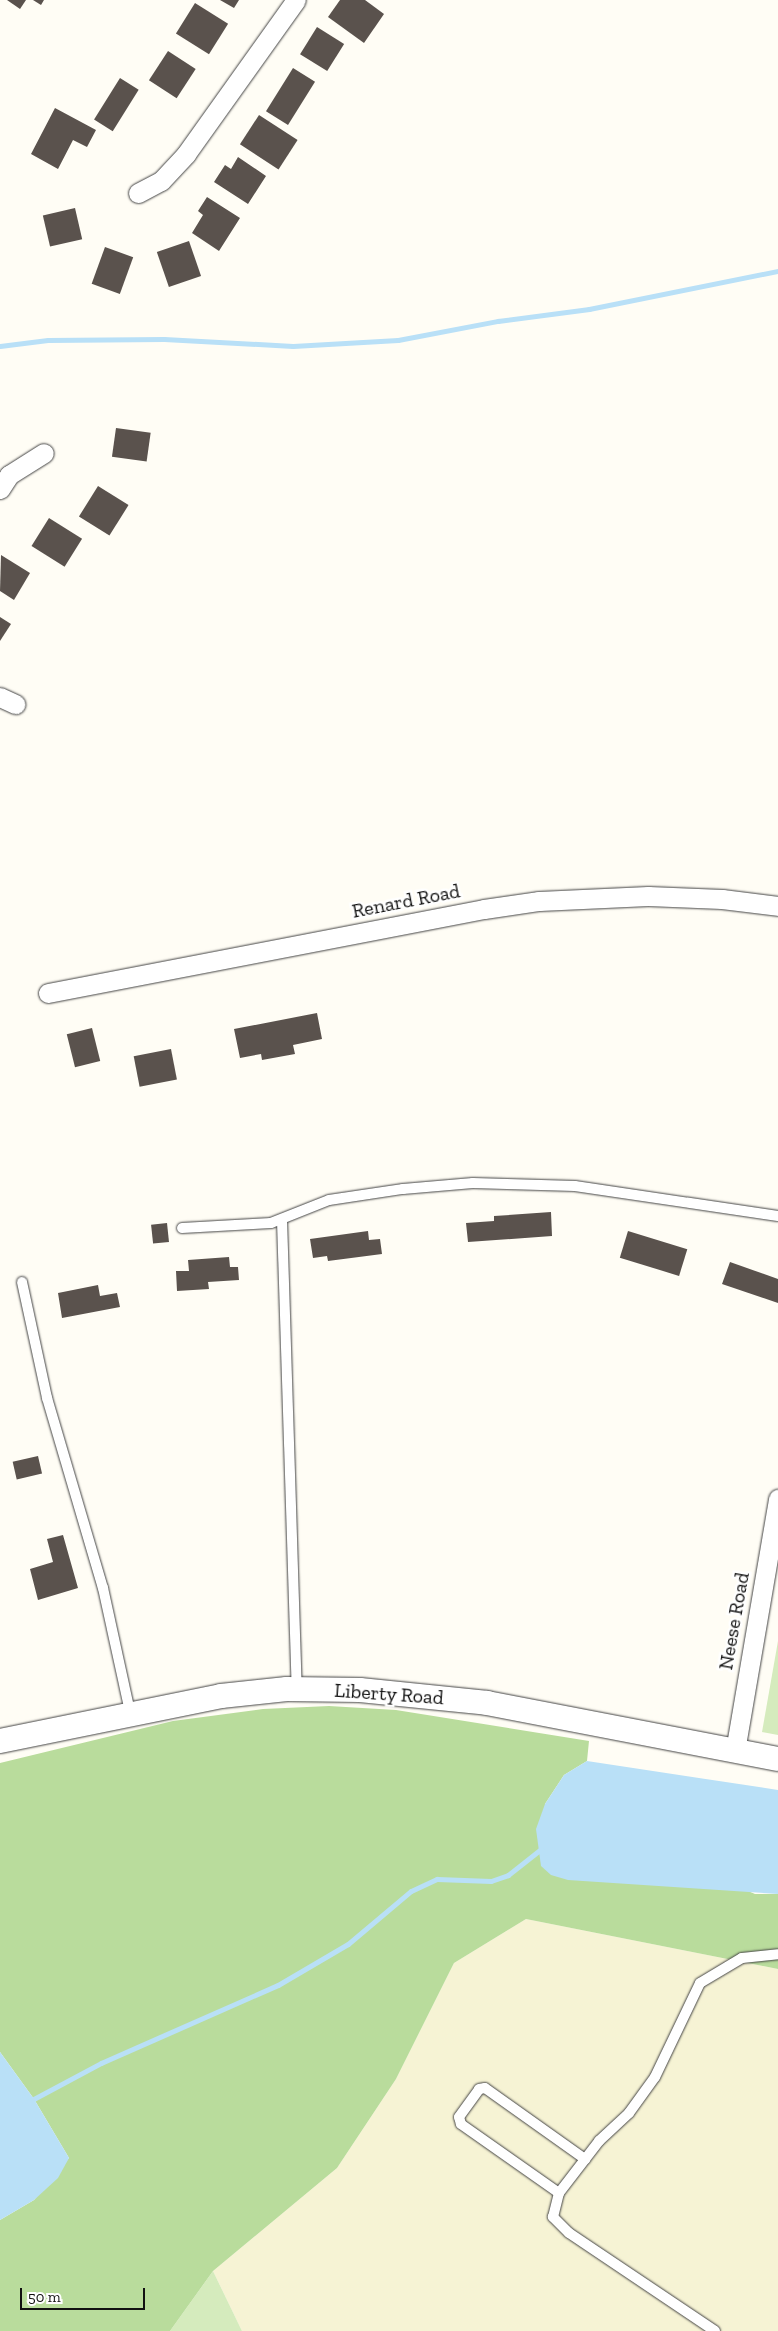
<!DOCTYPE html>
<style>
body{margin:0}
#map{position:relative;width:778px;height:2331px;overflow:hidden;background:#fffdf5;font-family:"Zilla Slab",serif}
div>[style]{position:absolute}
.farmland>*{inset:0;background:#f6f3d4}
.green>*{inset:0;background:#d5ebbd}
.forest>*{inset:0;background:#b9dc9c}
.water>*{inset:0;background:#b9e0f7}
.stream>*{height:5px;margin:-2.5px;padding:0 2.5px;transform-origin:2.5px;border-radius:2.5px;background:#b9e0f7}
.building>*{inset:0;background:#5a524d;transform-origin:0 0}
.roads{filter:drop-shadow(0 0 1px #444) drop-shadow(0 0 1px #444)}
.service>*{height:10px;margin:-5px;padding:0 5px;transform-origin:5px;border-radius:5px;background:#fff}
.minor>*{height:19px;margin:-9.5px;padding:0 9.5px;transform-origin:9.5px;border-radius:9.5px;background:#fff}
.tertiary>*{height:24px;margin:-12px;padding:0 12px;transform-origin:12px;border-radius:12px;background:#fff}
span{translate:-50% -50%;white-space:nowrap;text-align:center;line-height:1.15;-webkit-text-stroke:5px #fff;paint-order:stroke}
.street-label{font-size:20px;color:#111}
.scale{position:absolute;left:20px;top:2288px;width:125px;height:22px;box-sizing:border-box;border:2px solid #111;border-top:0;padding-left:6px;font-size:15px;line-height:18px;white-space:nowrap;color:#111;-webkit-text-stroke:4px #fff;paint-order:stroke}
</style>
<div id="map">
<div class="farmland">
<i style="clip-path:polygon(526px 1919px,778px 1969px,778px 2331px,242px 2331px,213px 2271px,337px 2168px,396px 2079px,454px 1963px)"></i>
</div>
<div class="green">
<i style="clip-path:polygon(778px 1641px,778px 1735px,762px 1732px)"></i>
<i style="clip-path:polygon(213px 2271px,242px 2331px,170px 2331px)"></i>
</div>
<div class="forest">
<i style="clip-path:polygon(329px 1706px,396px 1710px,589px 1741px,587px 1761px,564px 1775px,545px 1804px,755px 1894px,778px 1894px,778px 1969px,526px 1919px,454px 1963px,396px 2079px,337px 2168px,213px 2271px,170px 2331px,0 2331px,0 2220px,34px 2200px,69px 2158px,34px 2099px,0 2052px,0 1763px,173px 1721px,263px 1709px)"></i>
</div>
<div class="water">
<i style="clip-path:polygon(587px 1761px,778px 1790px,778px 1894px,568px 1880px,551px 1875px,541px 1866px,536px 1829px,545px 1804px,564px 1775px)"></i>
<i style="clip-path:polygon(0 2052px,34px 2099px,69px 2158px,58px 2178px,34px 2200px,0 2220px)"></i>
</div>
<div class="stream">
<i style="left:0;top:346px;width:48px;rotate:-7.1deg"></i>
<i style="left:48px;top:340px;width:116px;rotate:-0.5deg"></i>
<i style="left:164px;top:339px;width:129px;rotate:3.1deg"></i>
<i style="left:293px;top:346px;width:105px;rotate:-3.3deg"></i>
<i style="left:398px;top:340px;width:102px;rotate:-10.8deg"></i>
<i style="left:498px;top:321px;width:92px;rotate:-7.5deg"></i>
<i style="left:589px;top:309px;width:193px;rotate:-11.4deg"></i>
<i style="left:28px;top:2102px;width:83px;rotate:-28.1deg"></i>
<i style="left:101px;top:2063px;width:193px;rotate:-23.8deg"></i>
<i style="left:278px;top:1985px;width:81px;rotate:-30.4deg"></i>
<i style="left:348px;top:1944px;width:82px;rotate:-40.1deg"></i>
<i style="left:411px;top:1891px;width:29px;rotate:-25deg"></i>
<i style="left:437px;top:1879px;width:54px;rotate:2.1deg"></i>
<i style="left:491px;top:1881px;width:18px;rotate:-19deg"></i>
<i style="left:508px;top:1875px;width:42px;rotate:-38.2deg"></i>
</div>
<div class="building">
<i style="clip-path:polygon(7px 0,26px 0,20px 9px)"></i>
<i style="clip-path:polygon(33px 0,44px 0,41px 5px)"></i>
<i style="clip-path:polygon(220px 0,239px 0,234px 8px)"></i>
<i style="clip-path:polygon(340px 0,365px 0,384px 14px,364px 43px,328px 17px)"></i>
<i style="left:195px;top:3px;width:39px;height:36px;rotate:32deg"></i>
<i style="left:317px;top:27px;width:32px;height:32px;rotate:32deg"></i>
<i style="left:168px;top:51px;width:33px;height:35px;rotate:33deg"></i>
<i style="left:293px;top:68px;width:26px;height:51px;rotate:32deg"></i>
<i style="left:120px;top:78px;width:22px;height:49px;rotate:32deg"></i>
<i style="clip-path:polygon(55px 108px,96px 130px,87px 147px,73px 140px,58px 169px,31px 154px)"></i>
<i style="left:259px;top:115px;width:46px;height:35px;rotate:33deg"></i>
<i style="clip-path:polygon(238px 157px,266px 176px,248px 204px,214px 182px,225px 165px,231px 169px)"></i>
<i style="clip-path:polygon(207px 197px,240px 218px,219px 251px,192px 233px,203px 215px,198px 211px)"></i>
<i style="left:75px;top:208px;width:32px;height:33px;rotate:77deg"></i>
<i style="left:189px;top:241px;width:37px;height:34px;rotate:71deg"></i>
<i style="left:105px;top:247px;width:30px;height:39px;rotate:20deg"></i>
<i style="left:116px;top:428px;width:35px;height:29px;rotate:8deg"></i>
<i style="left:98px;top:486px;width:36px;height:36px;rotate:32deg"></i>
<i style="left:49px;top:518px;width:39px;height:33px;rotate:32deg"></i>
<i style="clip-path:polygon(1px 555px,30px 573px,14px 600px,0 591px)"></i>
<i style="clip-path:polygon(0 617px,11px 624px,0 641px)"></i>
<i style="clip-path:polygon(317px 1013px,322px 1039px,293px 1045px,295px 1054px,262px 1060px,261px 1054px,240px 1058px,234px 1029px)"></i>
<i style="left:92px;top:1028px;width:34px;height:26px;rotate:76deg"></i>
<i style="left:171px;top:1049px;width:31px;height:38px;rotate:79deg"></i>
<i style="clip-path:polygon(551px 1212px,552px 1236px,468px 1242px,466px 1223px,494px 1221px,494px 1216px)"></i>
<i style="left:167px;top:1223px;width:19px;height:16px;rotate:84deg"></i>
<i style="clip-path:polygon(368px 1231px,369px 1240px,380px 1239px,382px 1254px,328px 1261px,327px 1256px,313px 1258px,310px 1239px)"></i>
<i style="left:628px;top:1231px;width:62px;height:28px;rotate:17deg"></i>
<i style="clip-path:polygon(229px 1257px,230px 1267px,238px 1267px,239px 1280px,208px 1282px,209px 1289px,177px 1291px,176px 1271px,189px 1271px,188px 1260px)"></i>
<i style="clip-path:polygon(730px 1262px,778px 1279px,778px 1303px,722px 1284px)"></i>
<i style="clip-path:polygon(98px 1285px,100px 1296px,117px 1293px,120px 1307px,62px 1318px,58px 1293px)"></i>
<i style="left:38px;top:1456px;width:18px;height:26px;rotate:77deg"></i>
<i style="clip-path:polygon(63px 1535px,78px 1588px,38px 1600px,30px 1569px,53px 1562px,47px 1539px)"></i>
</div>
<div class="roads">
<div class="service">
<i style="left:282px;top:1220px;width:470px;rotate:88.2deg"></i>
<i style="left:182px;top:1228px;width:89px;rotate:-3.2deg"></i>
<i style="left:271px;top:1223px;width:62px;rotate:-21.6deg"></i>
<i style="left:329px;top:1200px;width:75px;rotate:-8.5deg"></i>
<i style="left:403px;top:1189px;width:70px;rotate:-4.9deg"></i>
<i style="left:473px;top:1183px;width:102px;rotate:1.7deg"></i>
<i style="left:575px;top:1186px;width:205px;rotate:8.4deg"></i>
<i style="left:22px;top:1282px;width:119px;rotate:77.8deg"></i>
<i style="left:47px;top:1398px;width:198px;rotate:73.6deg"></i>
<i style="left:103px;top:1588px;width:127px;rotate:77.7deg"></i>
<i style="left:559px;top:2193px;width:120px;rotate:-144.9deg"></i>
<i style="left:461px;top:2124px;width:7px;rotate:-106deg"></i>
<i style="left:459px;top:2117px;width:34px;rotate:-54deg"></i>
<i style="left:479px;top:2089px;width:6px;rotate:-9deg"></i>
<i style="left:485px;top:2088px;width:123px;rotate:35.4deg"></i>
<i style="left:715px;top:2331px;width:176px;rotate:-146.1deg"></i>
<i style="left:569px;top:2233px;width:23px;rotate:-135deg"></i>
<i style="left:553px;top:2217px;width:25px;rotate:-76deg"></i>
<i style="left:559px;top:2193px;width:66px;rotate:-52.4deg"></i>
<i style="left:599px;top:2141px;width:41px;rotate:-43deg"></i>
<i style="left:629px;top:2113px;width:44px;rotate:-54.2deg"></i>
<i style="left:655px;top:2077px;width:104px;rotate:-64.4deg"></i>
<i style="left:700px;top:1983px;width:49px;rotate:-30.8deg"></i>
<i style="left:742px;top:1958px;width:36px;rotate:-6deg"></i>
</div>
<div class="minor">
<i style="left:138px;top:193px;width:26px;rotate:-28deg"></i>
<i style="left:161px;top:181px;width:37px;rotate:-47deg"></i>
<i style="left:186px;top:154px;width:189px;rotate:-54.5deg"></i>
<i style="left:0;top:489px;width:17px;rotate:-57deg"></i>
<i style="left:9px;top:475px;width:41px;rotate:-32.2deg"></i>
<i style="left:0;top:697px;width:17px;rotate:25deg"></i>
<i style="left:48px;top:993px;width:444px;rotate:-10.9deg"></i>
<i style="left:484px;top:909px;width:56px;rotate:-8.3deg"></i>
<i style="left:539px;top:901px;width:109px;rotate:-2.6deg"></i>
<i style="left:648px;top:896px;width:74px;rotate:2.3deg"></i>
<i style="left:722px;top:899px;width:56px;rotate:7.1deg"></i>
<i style="left:735px;top:1751px;width:256px;rotate:-80.3deg"></i>
</div>
<div class="tertiary">
<i style="left:0;top:1741px;width:226px;rotate:-11.5deg"></i>
<i style="left:221px;top:1696px;width:66px;rotate:-6.1deg"></i>
<i style="left:287px;top:1689px;width:73px;rotate:0.8deg"></i>
<i style="left:360px;top:1690px;width:128px;rotate:5.8deg"></i>
<i style="left:487px;top:1703px;width:296px;rotate:10.9deg"></i>
</div>
</div>
<div class="street-label">
<span style="left:406px;top:901px;rotate:-11deg">Renard Road</span>
<span style="left:734px;top:1621px;rotate:-80deg">Neese Road</span>
<span style="left:389px;top:1694px;rotate:4deg">Liberty Road</span>
</div>
<div class="scale">50 m</div>
</div>
